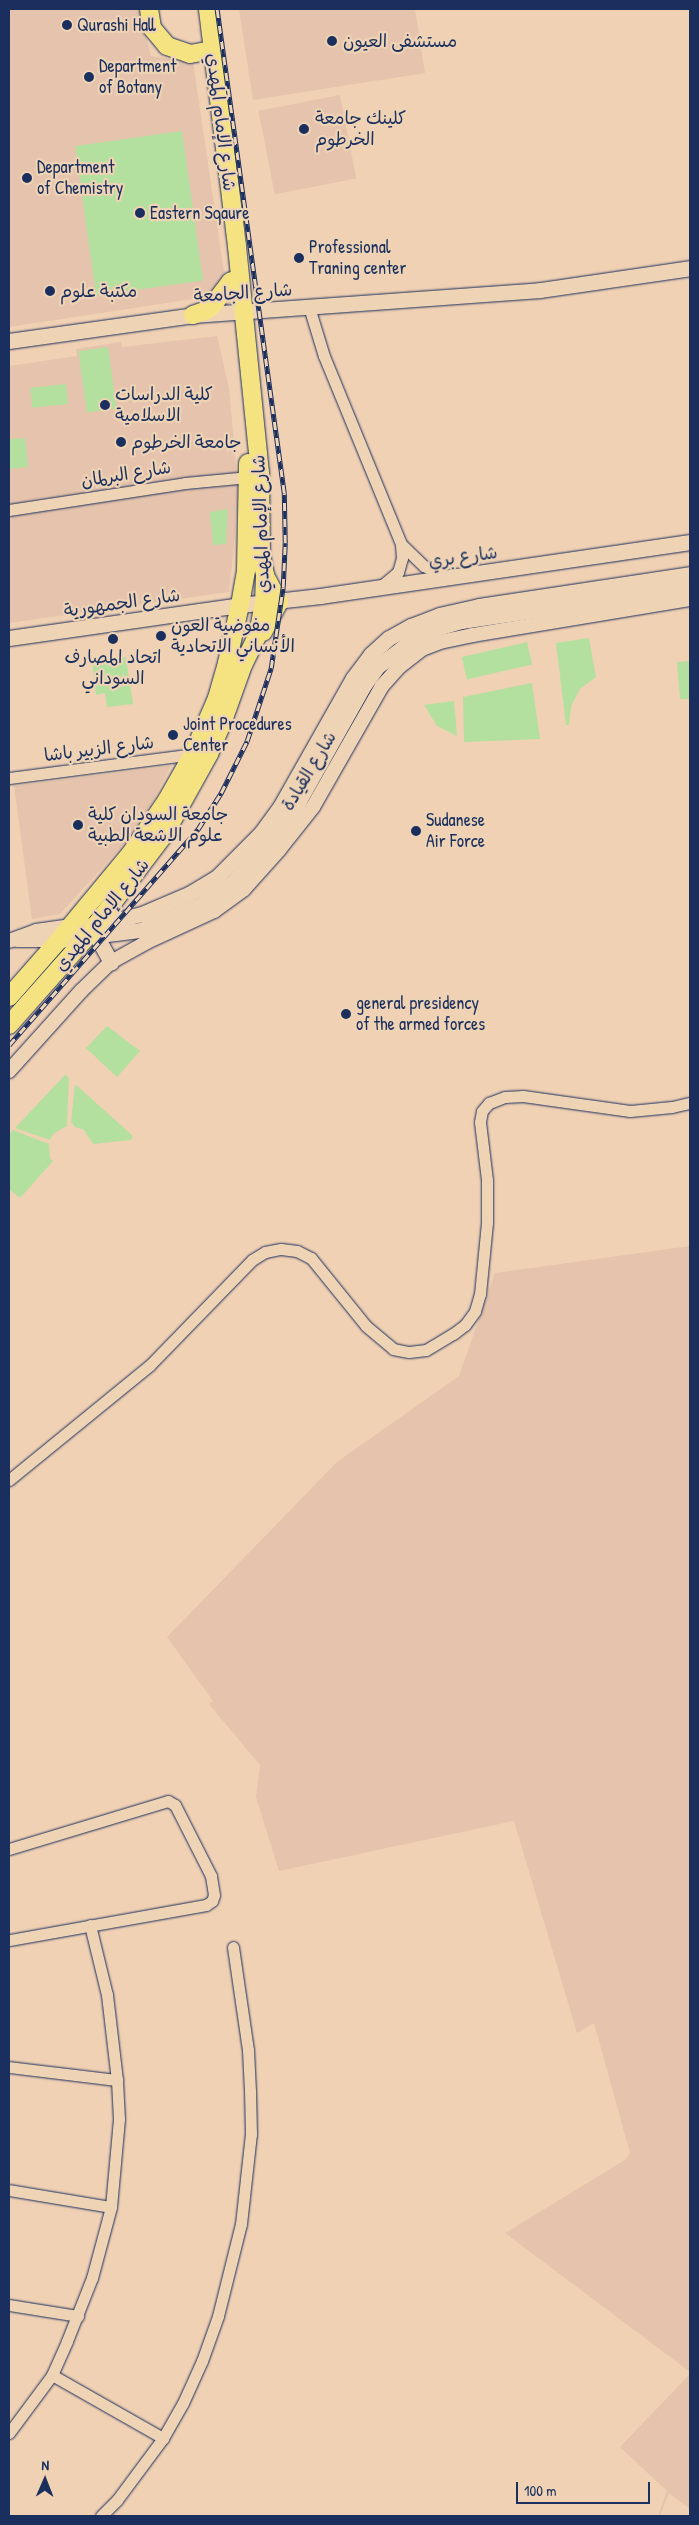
<!DOCTYPE html>
<meta charset="utf-8">
<style>
body{margin:0}
#map{position:relative;width:699px;height:2525px;overflow:hidden;background:#f1d1b4;font-family:"Patrick Hand","Playpen Sans Arabic",sans-serif}
div>[style]{position:absolute}
.built>*{inset:0;background:#e5c3ac;transform-origin:0 0}
.green>*{inset:0;background:#b3e09e;transform-origin:0 0}
.roads{filter:drop-shadow(0 0 1px #1b2f5e) drop-shadow(0 0 1px #1b2f5e)}
.minor>*{height:11px;margin:-5.5px;padding:0 5.5px;transform-origin:5.5px;border-radius:5.5px;background:#eed3b5}
.tertiary>*{height:14px;margin:-7px;padding:0 7px;transform-origin:7px;border-radius:7px;background:#eed3b5}
.secondary>*{height:15px;margin:-7.5px;padding:0 7.5px;transform-origin:7.5px;border-radius:7.5px;background:#eed3b5}
.primary>*{height:18px;margin:-9px;padding:0 9px;transform-origin:9px;border-radius:9px;background:#f5e382}
.rail>*{height:4.5px;margin-top:-2.25px;transform-origin:0;background:repeating-linear-gradient(90deg,#eed3b5 0 8px,#1b2f5e 0 16px);box-sizing:border-box;border-block:1px solid #1b2f5e}
.dots>*{width:14px;height:14px;translate:-50% -50%;box-sizing:border-box;border:2px solid #eed3b5;border-radius:50%}
span{translate:-50% -50%;white-space:nowrap;text-align:center;line-height:1.15;-webkit-text-stroke:4.5px #eed3b5;paint-order:stroke}
.poi-label{font-size:18px;color:#1b2f5e}
.left{translate:0 -50%;text-align:left}
.street-label{font-size:18px;color:#1b2f5e}
.frame{position:absolute;inset:0;border:10px solid #1b2f5e;pointer-events:none}
.north{position:absolute;left:20px;top:2455px;width:50px;height:50px;-webkit-text-stroke:4px #eed3b5;paint-order:stroke;rotate:1deg;font-size:14px;font-weight:700;line-height:20px;text-align:center;color:#1b2f5e}
.north::after{content:'';display:block;margin:auto;width:18px;height:22px;background:#1b2f5e;clip-path:polygon(50% 0,100% 100%,50% 72%,0 100%)}
.scale{position:absolute;left:516px;top:2482px;width:134px;height:22px;box-sizing:border-box;border:2px solid #1b2f5e;border-top:0;padding-left:6px;font-size:15px;line-height:18px;white-space:nowrap;color:#1b2f5e;-webkit-text-stroke:4px #eed3b5;paint-order:stroke}
</style>
<div id="map">
<div class="built">
<i style="clip-path:polygon(9px 9px,139px 9px,151px 56px,193px 62px,224px 272px,222px 282px,213px 296px,9px 327px)"></i>
<i style="clip-path:polygon(239px 9px,415px 9px,425px 73px,253px 100px)"></i>
<i style="left:340px;top:95px;width:85px;height:83px;rotate:79deg"></i>
<i style="clip-path:polygon(217px 336px,229px 388px,239px 496px,229px 592px,9px 623px,9px 366px,77px 356px,76px 349px,121px 342px,122px 347px)"></i>
<i style="clip-path:polygon(171px 766px,151px 805px,124px 844px,60px 914px,32px 919px,14px 786px)"></i>
<i style="clip-path:polygon(690px 1246px,690px 2372px,505px 2233px,625px 2160px,630px 2153px,594px 2023px,577px 2033px,514px 1821px,279px 1871px,256px 1797px,260px 1765px,209px 1704px,213px 1701px,167px 1637px,337px 1462px,459px 1376px,495px 1273px)"></i>
<i style="clip-path:polygon(690px 2374px,690px 2509px,669px 2493px,660px 2516px,658px 2516px,667px 2491px,620px 2447px)"></i>
</div>
<div class="green">
<i style="left:182px;top:131px;width:151px;height:108px;rotate:82deg"></i>
<i style="left:108px;top:347px;width:62px;height:30px;rotate:82deg"></i>
<i style="left:66px;top:384px;width:20px;height:36px;rotate:84deg"></i>
<i style="clip-path:polygon(9px 432px,10px 439px,25px 438px,28px 467px,9px 469px)"></i>
<i style="clip-path:polygon(228px 509px,226px 544px,213px 545px,210px 512px)"></i>
<i style="clip-path:polygon(589px 638px,596px 677px,580px 689px,571px 706px,569px 725px,566px 725px,556px 643px)"></i>
<i style="left:527px;top:642px;width:23px;height:67px;rotate:77deg"></i>
<i style="clip-path:polygon(126px 657px,133px 704px,107px 707px,105px 693px,96px 695px,92px 662px)"></i>
<i style="clip-path:polygon(690px 661px,690px 699px,680px 699px,677px 662px)"></i>
<i style="clip-path:polygon(532px 683px,540px 739px,464px 742px,463px 697px)"></i>
<i style="clip-path:polygon(454px 701px,457px 736px,437px 726px,424px 705px)"></i>
<i style="clip-path:polygon(107px 1026px,140px 1051px,117px 1077px,86px 1048px)"></i>
<i style="clip-path:polygon(65px 1075px,69px 1078px,67px 1126px,53px 1134px,50px 1140px,15px 1128px)"></i>
<i style="clip-path:polygon(75px 1084px,133px 1136px,131px 1140px,93px 1144px,84px 1130px,75px 1127px,71px 1122px)"></i>
<i style="clip-path:polygon(13px 1130px,49px 1144px,50px 1158px,53px 1161px,20px 1198px,9px 1189px,9px 1134px)"></i>
</div>
<div class="roads">
<div class="minor">
<i style="left:309px;top:307px;width:51px;rotate:73deg"></i>
<i style="left:324px;top:356px;width:203px;rotate:67.7deg"></i>
<i style="left:401px;top:544px;width:14px;rotate:86deg"></i>
<i style="left:402px;top:558px;width:15px;rotate:106deg"></i>
<i style="left:398px;top:572px;width:23px;rotate:140deg"></i>
<i style="left:9px;top:510px;width:178px;rotate:-8.7deg"></i>
<i style="left:185px;top:483px;width:64px;rotate:-5.4deg"></i>
<i style="left:401px;top:544px;width:32px;rotate:44deg"></i>
<i style="left:424px;top:566px;width:26px;rotate:25deg"></i>
<i style="left:9px;top:778px;width:186px;rotate:-7.4deg"></i>
<i style="left:9px;top:1480px;width:181px;rotate:-39.2deg"></i>
<i style="left:149px;top:1366px;width:148px;rotate:-45.8deg"></i>
<i style="left:252px;top:1260px;width:15px;rotate:-32deg"></i>
<i style="left:265px;top:1252px;width:16px;rotate:-11deg"></i>
<i style="left:281px;top:1249px;width:16px;rotate:7deg"></i>
<i style="left:297px;top:1251px;width:16px;rotate:27deg"></i>
<i style="left:311px;top:1258px;width:87px;rotate:51deg"></i>
<i style="left:366px;top:1326px;width:35px;rotate:40deg"></i>
<i style="left:393px;top:1349px;width:16px;rotate:11deg"></i>
<i style="left:409px;top:1352px;width:17px;rotate:-7deg"></i>
<i style="left:426px;top:1350px;width:31px;rotate:-31deg"></i>
<i style="left:453px;top:1334px;width:15px;rotate:-37deg"></i>
<i style="left:465px;top:1325px;width:17px;rotate:-54deg"></i>
<i style="left:475px;top:1311px;width:18px;rotate:-74deg"></i>
<i style="left:480px;top:1294px;width:72px;rotate:-84.4deg"></i>
<i style="left:487px;top:1222px;width:42px;rotate:-90deg"></i>
<i style="left:487px;top:1180px;width:58px;rotate:-96.9deg"></i>
<i style="left:480px;top:1122px;width:11px;rotate:-80deg"></i>
<i style="left:482px;top:1111px;width:11px;rotate:-49deg"></i>
<i style="left:489px;top:1103px;width:17px;rotate:-21deg"></i>
<i style="left:505px;top:1097px;width:18px;rotate:-3deg"></i>
<i style="left:523px;top:1096px;width:108px;rotate:8deg"></i>
<i style="left:630px;top:1111px;width:42px;rotate:-5.4deg"></i>
<i style="left:672px;top:1107px;width:18px;rotate:-13deg"></i>
<i style="left:9px;top:1849px;width:166px;rotate:-16.8deg"></i>
<i style="left:168px;top:1801px;width:8px;rotate:30deg"></i>
<i style="left:175px;top:1805px;width:80px;rotate:63.1deg"></i>
<i style="left:211px;top:1876px;width:19px;rotate:81deg"></i>
<i style="left:214px;top:1895px;width:6px;rotate:108deg"></i>
<i style="left:212px;top:1901px;width:7px;rotate:146deg"></i>
<i style="left:206px;top:1905px;width:200px;rotate:169.9deg"></i>
<i style="left:9px;top:2067px;width:109px;rotate:6.9deg"></i>
<i style="left:9px;top:2190px;width:103px;rotate:9.5deg"></i>
<i style="left:9px;top:2305px;width:70px;rotate:9.1deg"></i>
<i style="left:52px;top:2375px;width:128px;rotate:29.6deg"></i>
<i style="left:9px;top:2433px;width:72px;rotate:-53.4deg"></i>
<i style="left:52px;top:2375px;width:37px;rotate:-66deg"></i>
<i style="left:67px;top:2341px;width:68px;rotate:-68.4deg"></i>
<i style="left:92px;top:2278px;width:73px;rotate:-75deg"></i>
<i style="left:111px;top:2207px;width:88px;rotate:-84.8deg"></i>
<i style="left:119px;top:2119px;width:39px;rotate:-93deg"></i>
<i style="left:117px;top:2080px;width:86px;rotate:-96.7deg"></i>
<i style="left:107px;top:1995px;width:72px;rotate:-103.7deg"></i>
<i style="left:101px;top:2516px;width:23px;rotate:-45deg"></i>
<i style="left:117px;top:2500px;width:77px;rotate:-53.4deg"></i>
<i style="left:163px;top:2438px;width:40px;rotate:-60.3deg"></i>
<i style="left:183px;top:2403px;width:46px;rotate:-65.7deg"></i>
<i style="left:202px;top:2361px;width:48px;rotate:-70.4deg"></i>
<i style="left:218px;top:2316px;width:95px;rotate:-76deg"></i>
<i style="left:241px;top:2224px;width:91px;rotate:-83.7deg"></i>
<i style="left:251px;top:2134px;width:43px;rotate:-91.3deg"></i>
<i style="left:250px;top:2091px;width:41px;rotate:-92.8deg"></i>
<i style="left:248px;top:2050px;width:104px;rotate:-98.3deg"></i>
</div>
<div class="tertiary">
<i style="left:17px;top:940px;width:42px"></i>
<i style="left:9px;top:941px;width:29px;rotate:-20deg"></i>
<i style="left:36px;top:931px;width:34px;rotate:-8deg"></i>
<i style="left:9px;top:1071px;width:108px;rotate:-48deg"></i>
<i style="left:81px;top:991px;width:42px;rotate:-44deg"></i>
<i style="left:111px;top:962px;width:41px;rotate:-29.1deg"></i>
<i style="left:147px;top:942px;width:74px;rotate:-24.8deg"></i>
<i style="left:214px;top:911px;width:37px;rotate:-36deg"></i>
<i style="left:244px;top:889px;width:52px;rotate:-48.1deg"></i>
<i style="left:279px;top:850px;width:55px;rotate:-51.7deg"></i>
<i style="left:313px;top:807px;width:139px;rotate:-60.3deg"></i>
<i style="left:382px;top:686px;width:25px;rotate:-48deg"></i>
<i style="left:399px;top:667px;width:29px;rotate:-38deg"></i>
<i style="left:422px;top:649px;width:19px;rotate:-21deg"></i>
<i style="left:440px;top:642px;width:34px;rotate:-12deg"></i>
<i style="left:473px;top:635px;width:220px;rotate:-9.4deg"></i>
</div>
<div class="secondary">
<i style="left:9px;top:341px;width:186px;rotate:-8deg"></i>
<i style="left:193px;top:315px;width:348px;rotate:-4.1deg"></i>
<i style="left:540px;top:290px;width:152px;rotate:-8.3deg"></i>
<i style="left:9px;top:638px;width:233px;rotate:-8.1deg"></i>
<i style="left:240px;top:605px;width:81px;rotate:-6.4deg"></i>
<i style="left:320px;top:596px;width:374px;rotate:-8.3deg"></i>
<i style="left:70px;top:926px;width:25px;rotate:-2deg"></i>
<i style="left:95px;top:925px;width:48px;rotate:-13.2deg"></i>
<i style="left:142px;top:914px;width:51px;rotate:-23.1deg"></i>
<i style="left:189px;top:894px;width:33px;rotate:-31deg"></i>
<i style="left:217px;top:877px;width:62px;rotate:-45deg"></i>
<i style="left:261px;top:833px;width:32px;rotate:-54deg"></i>
<i style="left:280px;top:807px;width:148px;rotate:-60.5deg"></i>
<i style="left:353px;top:678px;width:30px;rotate:-53deg"></i>
<i style="left:371px;top:654px;width:24px;rotate:-42deg"></i>
<i style="left:389px;top:638px;width:25px;rotate:-29deg"></i>
<i style="left:411px;top:626px;width:30px;rotate:-21deg"></i>
<i style="left:439px;top:615px;width:41px;rotate:-12.7deg"></i>
<i style="left:479px;top:606px;width:213px;rotate:-8.6deg"></i>
<i style="left:97px;top:937px;width:29px;rotate:61deg"></i>
<i style="left:59px;top:940px;width:83px;rotate:-7deg"></i>
<i style="left:141px;top:930px;width:62px;rotate:-22.8deg"></i>
<i style="left:198px;top:906px;width:40px;rotate:-34deg"></i>
<i style="left:231px;top:884px;width:58px;rotate:-46.4deg"></i>
<i style="left:271px;top:842px;width:36px;rotate:-54deg"></i>
<i style="left:292px;top:813px;width:147px;rotate:-60.6deg"></i>
<i style="left:364px;top:685px;width:24px;rotate:-54deg"></i>
<i style="left:378px;top:666px;width:46px;rotate:-37.1deg"></i>
<i style="left:415px;top:638px;width:24px;rotate:-24deg"></i>
<i style="left:437px;top:628px;width:26px;rotate:-16deg"></i>
<i style="left:462px;top:621px;width:231px;rotate:-8.5deg"></i>
</div>
<div class="primary">
<i style="left:149px;top:9px;width:19px;rotate:81deg"></i>
<i style="left:152px;top:28px;width:23px;rotate:50deg"></i>
<i style="left:167px;top:46px;width:24px;rotate:19deg"></i>
<i style="left:190px;top:54px;width:22px;rotate:-10deg"></i>
<i style="left:193px;top:315px;width:15px;rotate:-20deg"></i>
<i style="left:207px;top:310px;width:8px;rotate:-40deg"></i>
<i style="left:213px;top:305px;width:30px;rotate:-53deg"></i>
<i style="left:263px;top:632px;width:34px;rotate:-62deg"></i>
<i style="left:279px;top:602px;width:30px;rotate:-118deg"></i>
<i style="left:9px;top:997px;width:76px;rotate:-48.7deg"></i>
<i style="left:59px;top:940px;width:113px;rotate:-50.4deg"></i>
<i style="left:131px;top:853px;width:64px;rotate:-55.8deg"></i>
<i style="left:167px;top:800px;width:53px;rotate:-60.5deg"></i>
<i style="left:193px;top:754px;width:61px;rotate:-66.8deg"></i>
<i style="left:217px;top:698px;width:36px;rotate:-74deg"></i>
<i style="left:227px;top:663px;width:59px;rotate:-77.4deg"></i>
<i style="left:240px;top:605px;width:36px;rotate:-80deg"></i>
<i style="left:246px;top:570px;width:107px;rotate:-88.9deg"></i>
<i style="left:9px;top:1025px;width:116px;rotate:-48.5deg"></i>
<i style="left:86px;top:938px;width:129px;rotate:-52.9deg"></i>
<i style="left:164px;top:835px;width:93px;rotate:-60.9deg"></i>
<i style="left:209px;top:754px;width:39px;rotate:-67deg"></i>
<i style="left:224px;top:718px;width:56px;rotate:-70.3deg"></i>
<i style="left:243px;top:665px;width:34px;rotate:-64deg"></i>
<i style="left:258px;top:634px;width:31px;rotate:-79deg"></i>
<i style="left:264px;top:604px;width:29px;rotate:-88deg"></i>
<i style="left:265px;top:575px;width:21px;rotate:-101deg"></i>
<i style="left:261px;top:554px;width:81px;rotate:-90.7deg"></i>
<i style="left:260px;top:473px;width:228px;rotate:-95.8deg"></i>
<i style="left:237px;top:246px;width:239px;rotate:-97deg"></i>
</div>
</div>
<div class="rail">
<i style="left:9px;top:1045px;width:287px;rotate:-48.8deg"></i>
<i style="left:198px;top:829px;width:43px;rotate:-57.4deg"></i>
<i style="left:221px;top:793px;width:58px;rotate:-63.4deg"></i>
<i style="left:247px;top:741px;width:77px;rotate:-71.8deg"></i>
<i style="left:271px;top:668px;width:82px;rotate:-81.6deg"></i>
<i style="left:283px;top:587px;width:44px;rotate:-87.4deg"></i>
<i style="left:285px;top:543px;width:50px;rotate:-91.1deg"></i>
<i style="left:284px;top:493px;width:489px;rotate:-97.9deg"></i>
</div>
<div class="dots">
<i style="left:67px;top:25px;background:#1b2f5e"></i>
<i style="left:332px;top:41px;background:#1b2f5e"></i>
<i style="left:89px;top:77px;background:#1b2f5e"></i>
<i style="left:304px;top:129px;background:#1b2f5e"></i>
<i style="left:27px;top:178px;background:#1b2f5e"></i>
<i style="left:140px;top:213px;background:#1b2f5e"></i>
<i style="left:299px;top:258px;background:#1b2f5e"></i>
<i style="left:50px;top:291px;background:#1b2f5e"></i>
<i style="left:105px;top:405px;background:#1b2f5e"></i>
<i style="left:121px;top:442px;background:#1b2f5e"></i>
<i style="left:161px;top:636px;background:#1b2f5e"></i>
<i style="left:113px;top:639px;background:#1b2f5e"></i>
<i style="left:173px;top:735px;background:#1b2f5e"></i>
<i style="left:78px;top:825px;background:#1b2f5e"></i>
<i style="left:416px;top:831px;background:#1b2f5e"></i>
<i style="left:346px;top:1014px;background:#1b2f5e"></i>
</div>
<div class="poi-label">
<span class="left" style="left:77px;top:25px">Qurashi Hall</span>
<span class="left" style="left:343px;top:41px">مستشفى العيون</span>
<span class="left" style="left:99px;top:77px">Department<br>of Botany</span>
<span class="left" style="left:315px;top:129px">كلينك جامعة<br>الخرطوم</span>
<span class="left" style="left:37px;top:178px">Department<br>of Chemistry</span>
<span class="left" style="left:150px;top:213px">Eastern Sqaure</span>
<span class="left" style="left:309px;top:258px">Professional<br>Traning center</span>
<span class="left" style="left:60px;top:291px">مكتبة علوم</span>
<span class="left" style="left:115px;top:405px">كلية الدراسات<br>الاسلامية</span>
<span class="left" style="left:131px;top:442px">جامعة الخرطوم</span>
<span class="left" style="left:171px;top:636px">مفوضية العون<br>الأنساني الاتحادية</span>
<span style="left:113px;top:668px">اتحاد المصارف<br>السوداني</span>
<span class="left" style="left:183px;top:735px">Joint Procedures<br>Center</span>
<span class="left" style="left:88px;top:825px">جامعة السودان كلية<br>علوم الاشعة الطبية</span>
<span class="left" style="left:426px;top:831px">Sudanese<br>Air Force</span>
<span class="left" style="left:356px;top:1014px">general presidency<br>of the armed forces</span>
</div>
<div class="street-label">
<span style="left:221px;top:122px;rotate:83deg">شارع الإمام المهدي</span>
<span style="left:243px;top:293px;rotate:-4deg">شارع الجامعة</span>
<span style="left:126px;top:474px;rotate:-9deg">شارع البرلمان</span>
<span style="left:261px;top:524px;rotate:-92deg">شارع الإمام المهدي</span>
<span style="left:463px;top:557px;rotate:-8deg">شارع بري</span>
<span style="left:122px;top:603px;rotate:-8deg">شارع الجمهورية</span>
<span style="left:99px;top:749px;rotate:-7deg">شارع الزبير باشا</span>
<span style="left:309px;top:771px;rotate:-59deg">شارع القيادة</span>
<span style="left:102px;top:915px;rotate:-51deg">شارع الإمام المهدي</span>
</div>
<div class="frame"></div>
<div class="north">N</div>
<div class="scale">100 m</div>
</div>
